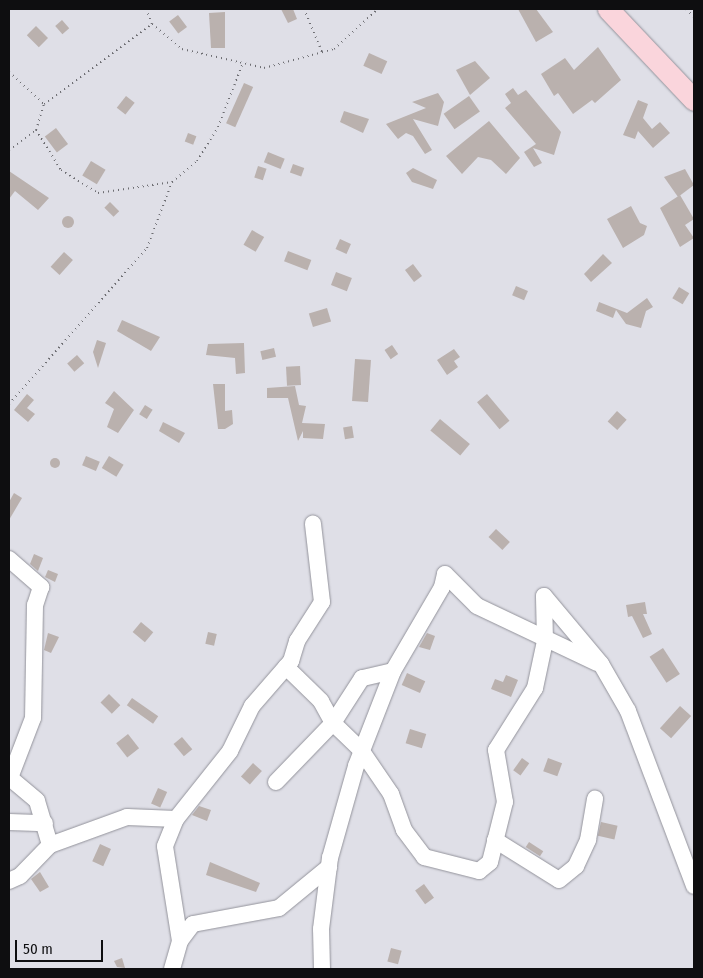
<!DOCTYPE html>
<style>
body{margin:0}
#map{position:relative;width:703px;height:978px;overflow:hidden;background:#dfdfe7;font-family:"Fira Sans Condensed",sans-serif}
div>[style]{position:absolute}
.building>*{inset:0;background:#bab1ae;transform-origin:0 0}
.round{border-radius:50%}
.path>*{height:2px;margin-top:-1px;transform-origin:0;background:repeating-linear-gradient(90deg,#6d6d72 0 1px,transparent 0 5px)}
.roads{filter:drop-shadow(0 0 1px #93939b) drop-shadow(0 0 1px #93939b)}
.minor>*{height:16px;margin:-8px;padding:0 8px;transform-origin:8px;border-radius:8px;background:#fff}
.major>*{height:21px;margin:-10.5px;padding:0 10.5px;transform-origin:10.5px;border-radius:10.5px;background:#fad5dc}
span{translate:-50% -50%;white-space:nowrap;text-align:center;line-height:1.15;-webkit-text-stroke:5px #dfdfe7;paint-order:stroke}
.frame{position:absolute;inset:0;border:10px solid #0e0e10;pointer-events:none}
.scale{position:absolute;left:15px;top:940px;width:88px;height:22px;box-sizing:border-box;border:2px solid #0e0e10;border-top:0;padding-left:6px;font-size:15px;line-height:18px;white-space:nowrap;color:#0e0e10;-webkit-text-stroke:4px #dfdfe7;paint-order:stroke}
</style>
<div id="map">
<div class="building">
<i style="clip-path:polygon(281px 9px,293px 9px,297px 19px,288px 23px)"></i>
<i style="clip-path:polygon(518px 9px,536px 9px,553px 32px,536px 42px)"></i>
<i style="clip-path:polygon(225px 12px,225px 48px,211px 48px,209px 13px)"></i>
<i style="left:178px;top:15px;width:15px;height:11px;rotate:53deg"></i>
<i style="left:62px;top:20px;width:11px;height:9px;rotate:49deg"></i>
<i style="left:36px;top:26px;width:17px;height:13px;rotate:45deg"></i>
<i style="clip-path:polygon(598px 47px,621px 80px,595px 103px,592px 100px,573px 114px,558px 93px,554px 96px,541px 74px,565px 58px,574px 70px)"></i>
<i style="left:369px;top:53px;width:20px;height:14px;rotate:24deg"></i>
<i style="clip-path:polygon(475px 61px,490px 78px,470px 95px,456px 70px)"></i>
<i style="left:244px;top:83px;width:10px;height:44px;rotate:24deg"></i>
<i style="clip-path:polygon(513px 88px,518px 95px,526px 90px,561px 132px,554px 155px,533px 148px,542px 163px,534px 167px,524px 152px,536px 144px,505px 108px,511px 103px,505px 94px)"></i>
<i style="clip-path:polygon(438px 93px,444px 102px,438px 126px,413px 119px,432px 150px,425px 154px,413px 136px,406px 133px,398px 139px,386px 124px,426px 108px,412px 102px)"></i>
<i style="left:126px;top:96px;width:11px;height:15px;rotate:38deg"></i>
<i style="left:469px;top:96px;width:19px;height:31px;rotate:55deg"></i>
<i style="clip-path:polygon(638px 100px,648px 104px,643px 118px,652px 129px,660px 122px,670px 133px,653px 148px,638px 131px,635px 139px,623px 135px)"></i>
<i style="clip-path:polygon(344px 111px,369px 119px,363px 133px,340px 122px)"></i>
<i style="clip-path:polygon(489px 121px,520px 158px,506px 174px,491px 160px,478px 157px,462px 174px,446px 156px)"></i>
<i style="left:56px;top:128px;width:20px;height:14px;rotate:53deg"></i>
<i style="left:188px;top:133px;width:9px;height:9px;rotate:21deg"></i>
<i style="left:268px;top:152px;width:18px;height:11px;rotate:22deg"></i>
<i style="left:91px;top:161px;width:17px;height:17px;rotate:31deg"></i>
<i style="left:293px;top:164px;width:12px;height:9px;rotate:20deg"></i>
<i style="left:258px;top:166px;width:9px;height:12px;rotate:18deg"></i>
<i style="clip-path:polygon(413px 168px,437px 180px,433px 189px,412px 182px,406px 173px)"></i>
<i style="clip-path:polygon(685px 169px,694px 185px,678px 197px,664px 177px)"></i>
<i style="clip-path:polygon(9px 171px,49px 198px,38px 210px,15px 191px,9px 199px)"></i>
<i style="clip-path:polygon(680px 195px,694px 219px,685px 225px,694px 238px,680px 247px,660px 208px)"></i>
<i style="left:110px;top:202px;width:13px;height:8px;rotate:45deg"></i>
<i style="clip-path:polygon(631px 206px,640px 223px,647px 226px,644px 235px,623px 248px,607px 219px)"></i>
<i class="round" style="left:62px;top:216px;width:12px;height:12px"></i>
<i style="left:252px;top:230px;width:14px;height:17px;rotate:30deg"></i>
<i style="left:340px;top:239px;width:12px;height:11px;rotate:24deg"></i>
<i style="left:288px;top:251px;width:25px;height:11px;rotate:21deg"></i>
<i style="left:64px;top:252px;width:12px;height:20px;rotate:42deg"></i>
<i style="clip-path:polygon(603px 254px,612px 263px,591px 282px,584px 274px)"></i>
<i style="left:413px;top:264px;width:15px;height:10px;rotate:53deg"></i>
<i style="left:336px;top:272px;width:17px;height:14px;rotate:21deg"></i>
<i style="left:516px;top:286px;width:13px;height:10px;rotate:23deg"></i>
<i style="left:679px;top:287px;width:12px;height:13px;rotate:31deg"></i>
<i style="clip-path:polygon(647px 298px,653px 307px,646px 311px,641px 328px,626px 324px,616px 310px,613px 318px,596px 311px,599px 302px,627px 313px)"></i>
<i style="left:327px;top:308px;width:14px;height:19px;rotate:73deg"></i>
<i style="clip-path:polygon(122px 320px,160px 337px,151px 351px,117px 331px)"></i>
<i style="clip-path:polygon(97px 340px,106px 343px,98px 368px,93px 352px)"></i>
<i style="clip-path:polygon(244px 343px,245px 373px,236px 374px,235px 358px,206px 355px,208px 344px)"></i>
<i style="left:392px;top:345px;width:11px;height:9px;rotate:56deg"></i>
<i style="left:274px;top:348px;width:9px;height:14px;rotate:77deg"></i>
<i style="clip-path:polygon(454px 349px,460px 357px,454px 361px,458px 367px,447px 375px,437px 360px)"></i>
<i style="left:77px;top:355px;width:11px;height:13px;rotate:49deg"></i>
<i style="left:355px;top:359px;width:16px;height:42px;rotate:4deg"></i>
<i style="left:300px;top:366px;width:19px;height:14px;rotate:87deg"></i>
<i style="clip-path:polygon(213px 384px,225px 384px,225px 411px,232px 410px,233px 424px,225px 429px,218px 429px)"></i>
<i style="clip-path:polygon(295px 386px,299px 405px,306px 406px,302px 423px,325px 424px,323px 439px,303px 438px,303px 431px,298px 441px,288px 398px,267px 398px,267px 388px)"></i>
<i style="clip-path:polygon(114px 391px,134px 410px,118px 433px,107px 427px,114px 409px,105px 403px)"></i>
<i style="clip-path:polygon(27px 394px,34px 400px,27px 408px,35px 414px,28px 422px,14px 410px)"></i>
<i style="left:487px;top:394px;width:35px;height:13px;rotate:50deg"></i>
<i style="left:145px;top:405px;width:9px;height:11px;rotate:32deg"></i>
<i style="left:617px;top:411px;width:13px;height:14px;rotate:42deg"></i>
<i style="left:440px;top:419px;width:39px;height:15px;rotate:40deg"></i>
<i style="clip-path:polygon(163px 422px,185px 433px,179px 443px,159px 431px)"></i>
<i style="left:352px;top:426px;width:12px;height:9px;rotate:81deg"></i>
<i style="left:86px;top:456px;width:15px;height:10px;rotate:23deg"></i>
<i style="left:109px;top:456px;width:17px;height:14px;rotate:31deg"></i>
<i class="round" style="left:50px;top:458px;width:10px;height:10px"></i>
<i style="clip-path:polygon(14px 493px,22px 498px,9px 520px,9px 502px)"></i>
<i style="left:496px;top:529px;width:19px;height:11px;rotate:43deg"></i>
<i style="clip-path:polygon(34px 554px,43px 558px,38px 571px,30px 564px)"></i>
<i style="clip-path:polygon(48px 570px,58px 574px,55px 582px,45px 577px)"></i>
<i style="clip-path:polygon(645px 602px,647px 614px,643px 614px,652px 634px,643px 638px,632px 616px,628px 617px,626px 605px)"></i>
<i style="left:141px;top:622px;width:16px;height:13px;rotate:40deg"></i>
<i style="left:208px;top:632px;width:9px;height:12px;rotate:13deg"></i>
<i style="clip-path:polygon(48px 633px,59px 637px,51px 653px,44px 650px)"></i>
<i style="clip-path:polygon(427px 633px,435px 636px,430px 650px,419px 647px)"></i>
<i style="left:663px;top:648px;width:31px;height:16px;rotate:57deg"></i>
<i style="left:407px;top:673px;width:20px;height:13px;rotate:24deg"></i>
<i style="clip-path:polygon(506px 675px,518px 680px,511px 697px,491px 689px,495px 679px,503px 682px)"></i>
<i style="left:109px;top:694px;width:16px;height:12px;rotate:45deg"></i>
<i style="left:132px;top:698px;width:32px;height:9px;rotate:35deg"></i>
<i style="left:680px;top:706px;width:15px;height:30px;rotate:42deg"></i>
<i style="left:410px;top:729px;width:17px;height:15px;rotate:17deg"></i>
<i style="left:128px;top:734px;width:18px;height:15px;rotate:52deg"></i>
<i style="left:182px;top:737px;width:16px;height:11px;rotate:50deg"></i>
<i style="left:522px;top:758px;width:9px;height:15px;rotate:36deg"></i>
<i style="left:548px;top:758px;width:15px;height:14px;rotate:20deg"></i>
<i style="left:253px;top:763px;width:12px;height:18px;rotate:42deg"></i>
<i style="left:158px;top:788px;width:10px;height:17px;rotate:24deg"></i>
<i style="clip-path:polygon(199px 806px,211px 810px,207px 821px,192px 815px)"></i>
<i style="left:601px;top:822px;width:17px;height:14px;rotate:13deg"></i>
<i style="left:529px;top:842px;width:17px;height:6px;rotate:33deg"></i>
<i style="left:100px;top:844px;width:12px;height:19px;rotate:24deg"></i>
<i style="clip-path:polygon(210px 862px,260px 883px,256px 892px,206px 875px)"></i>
<i style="clip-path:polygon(40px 872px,49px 887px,40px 892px,31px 879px)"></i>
<i style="left:424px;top:884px;width:17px;height:11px;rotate:54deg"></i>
<i style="left:391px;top:948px;width:11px;height:14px;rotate:15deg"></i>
<i style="clip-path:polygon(122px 958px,125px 968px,117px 967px,114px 961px)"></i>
</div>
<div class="path">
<i style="left:146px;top:9px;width:16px;rotate:68deg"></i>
<i style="left:152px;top:24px;width:39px;rotate:40deg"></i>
<i style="left:182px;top:49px;width:84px;rotate:13deg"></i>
<i style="left:264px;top:68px;width:73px;rotate:-15.2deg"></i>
<i style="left:334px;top:49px;width:59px;rotate:-42.3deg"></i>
<i style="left:304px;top:9px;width:47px;rotate:67.3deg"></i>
<i style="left:686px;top:9px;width:11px;rotate:45deg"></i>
<i style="left:9px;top:72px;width:47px;rotate:42.4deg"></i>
<i style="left:36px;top:130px;width:47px;rotate:58deg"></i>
<i style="left:61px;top:170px;width:44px;rotate:31.9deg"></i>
<i style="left:98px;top:193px;width:75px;rotate:-8.5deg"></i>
<i style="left:172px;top:182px;width:33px;rotate:-40deg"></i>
<i style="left:197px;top:161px;width:40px;rotate:-58deg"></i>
<i style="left:218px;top:127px;width:69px;rotate:-68.7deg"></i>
<i style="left:9px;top:150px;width:34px;rotate:-37deg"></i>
<i style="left:36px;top:130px;width:27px;rotate:-73deg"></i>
<i style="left:44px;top:104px;width:134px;rotate:-36.5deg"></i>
<i style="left:9px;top:404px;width:208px;rotate:-48.5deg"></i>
<i style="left:147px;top:248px;width:71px;rotate:-69.3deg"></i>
</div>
<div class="roads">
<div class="minor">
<i style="left:9px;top:559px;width:43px;rotate:41.2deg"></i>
<i style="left:41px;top:587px;width:19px;rotate:108deg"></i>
<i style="left:35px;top:605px;width:113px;rotate:91deg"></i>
<i style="left:33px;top:718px;width:64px;rotate:111deg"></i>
<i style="left:10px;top:778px;width:35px;rotate:40deg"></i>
<i style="left:37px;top:801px;width:46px;rotate:73.5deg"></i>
<i style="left:50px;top:845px;width:43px;rotate:134.1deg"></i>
<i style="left:20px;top:876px;width:12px;rotate:156deg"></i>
<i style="left:445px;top:574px;width:45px;rotate:45deg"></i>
<i style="left:477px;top:606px;width:133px;rotate:25.4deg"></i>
<i style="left:544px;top:596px;width:89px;rotate:50deg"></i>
<i style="left:601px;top:664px;width:54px;rotate:60.1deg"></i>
<i style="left:628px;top:711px;width:187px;rotate:69.3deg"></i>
<i style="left:393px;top:671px;width:32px;rotate:167deg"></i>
<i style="left:362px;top:678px;width:54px;rotate:122.8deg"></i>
<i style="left:333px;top:723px;width:39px;rotate:44deg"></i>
<i style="left:361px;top:750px;width:53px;rotate:55.7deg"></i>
<i style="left:391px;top:794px;width:38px;rotate:70deg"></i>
<i style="left:404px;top:830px;width:34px;rotate:53deg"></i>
<i style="left:424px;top:857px;width:57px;rotate:14.3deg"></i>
<i style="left:479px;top:871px;width:14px;rotate:-39deg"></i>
<i style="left:490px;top:862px;width:62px;rotate:-76deg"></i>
<i style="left:505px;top:802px;width:53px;rotate:-99.8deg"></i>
<i style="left:496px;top:750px;width:73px;rotate:-57.8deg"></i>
<i style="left:535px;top:688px;width:48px;rotate:-78deg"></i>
<i style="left:545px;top:641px;width:45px;rotate:-91.3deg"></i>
<i style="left:276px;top:782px;width:82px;rotate:-46deg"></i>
<i style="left:333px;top:723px;width:25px;rotate:-119deg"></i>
<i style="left:321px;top:701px;width:49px;rotate:-135.8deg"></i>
<i style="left:9px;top:822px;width:36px;rotate:2deg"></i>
<i style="left:495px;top:840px;width:75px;rotate:32deg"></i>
<i style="left:559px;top:880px;width:22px;rotate:-39deg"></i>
<i style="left:576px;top:866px;width:29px;rotate:-65deg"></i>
<i style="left:588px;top:840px;width:42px;rotate:-80.3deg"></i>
<i style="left:50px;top:845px;width:82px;rotate:-20deg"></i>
<i style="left:127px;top:817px;width:49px;rotate:2.3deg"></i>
<i style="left:180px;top:941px;width:21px;rotate:-53deg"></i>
<i style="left:193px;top:924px;width:87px;rotate:-10.5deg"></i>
<i style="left:279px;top:908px;width:65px;rotate:-39.4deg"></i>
<i style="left:172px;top:969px;width:29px;rotate:-74deg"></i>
<i style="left:180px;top:941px;width:96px;rotate:-99deg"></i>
<i style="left:165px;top:846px;width:29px;rotate:-68deg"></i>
<i style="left:176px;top:819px;width:87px;rotate:-51.5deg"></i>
<i style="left:230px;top:751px;width:50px;rotate:-63.9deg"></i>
<i style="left:252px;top:706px;width:60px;rotate:-49.1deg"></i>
<i style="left:291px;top:661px;width:21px;rotate:-73deg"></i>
<i style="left:297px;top:641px;width:46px;rotate:-57.3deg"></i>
<i style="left:322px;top:602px;width:79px;rotate:-96.6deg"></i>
<i style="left:322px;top:969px;width:40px;rotate:-91.4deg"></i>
<i style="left:321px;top:929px;width:72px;rotate:-82.8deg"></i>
<i style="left:330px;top:858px;width:96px;rotate:-74.2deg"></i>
<i style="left:356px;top:766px;width:102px;rotate:-68.7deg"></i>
<i style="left:393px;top:671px;width:97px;rotate:-59.7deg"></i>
<i style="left:442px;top:587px;width:13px;rotate:-77deg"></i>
</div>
<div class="major">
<i style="left:608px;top:9px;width:125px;rotate:46.6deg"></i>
</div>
</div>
<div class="frame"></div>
<div class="scale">50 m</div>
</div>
